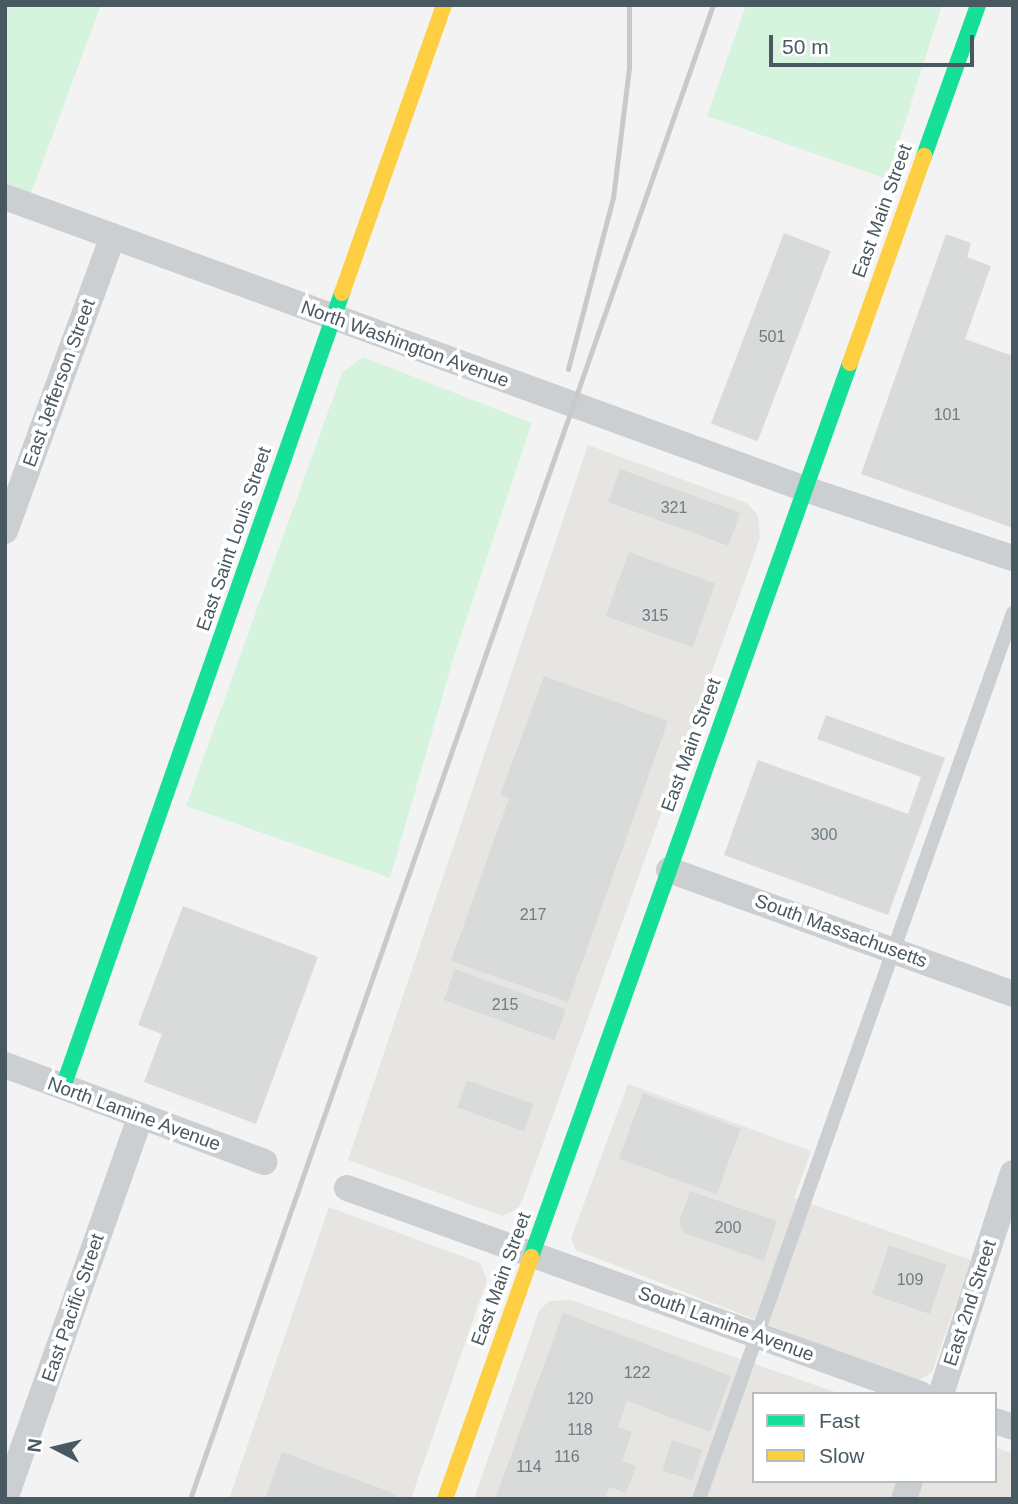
<!DOCTYPE html>
<style>
body{margin:0}
#map{position:relative;width:1018px;height:1504px;overflow:hidden;background:#f3f3f3;font-family:Helvetica,sans-serif}
div>[style]{position:absolute}
.commercial>*{inset:0;background:#e7e5e1}
.green>*{inset:0;background:#d6f3dd}
.building>*{inset:0;background:#d9dbdb;transform-origin:0 0}
.lane>*{height:14px;margin:-7px;padding:0 7px;transform-origin:7px;border-radius:7px;background:#cccfd2}
.street>*{height:26px;margin:-13px;padding:0 13px;transform-origin:13px;border-radius:13px;background:#cccfd2}
.fast>*{height:16px;margin:-8px;padding:0 8px;transform-origin:8px;border-radius:8px;background:#16e098}
.slow>*{height:16px;margin:-8px;padding:0 8px;transform-origin:8px;border-radius:8px;background:#ffcf43}
.rail>*{height:5px;margin:-2.5px;padding:0 2.5px;transform-origin:2.5px;border-radius:2.5px;background:#c7c9cb}
span{translate:-50% -50%;white-space:nowrap;text-align:center;line-height:1.15;-webkit-text-stroke:7px #fff;paint-order:stroke}
.number-label{font-size:16px;color:#6e7b81}
.number-label span{-webkit-text-stroke-width:0}
.street-label{font-size:19px;color:#485961}
.frame{position:absolute;inset:0;border:7px solid #485961;pointer-events:none}
.legend{position:absolute;left:752px;top:1392px;width:245px;height:91px;box-sizing:border-box;background:#fff;border:2px solid #b6bdc0;margin:0;padding:9px 12px;list-style:none;font-size:21px;color:#485961}
.legend li{display:flex;align-items:center;gap:14px;height:35px}
.legend b{width:35px;border:2px solid #b6bdc0}
.north{position:absolute;left:21px;top:1413px;width:70px;height:70px;-webkit-text-stroke:5px #fff;paint-order:stroke;rotate:277deg;font-size:19px;font-weight:700;line-height:28px;text-align:center;color:#485961}
.north::after{content:'';display:block;margin:auto;width:24px;height:32px;background:#485961;clip-path:polygon(50% 0,100% 100%,50% 72%,0 100%)}
.scale{position:absolute;left:769px;top:35px;width:205px;height:32px;box-sizing:border-box;border:4px solid #485961;border-top:0;padding-left:9px;font-size:21px;line-height:24px;white-space:nowrap;color:#485961;-webkit-text-stroke:5px #fff;paint-order:stroke}
</style>
<div id="map">
<div class="commercial">
<i style="clip-path:polygon(588px 445px,747px 503px,758px 515px,760px 538px,523px 1199px,517px 1209px,502px 1216px,348px 1160px)"></i>
<i style="clip-path:polygon(628px 1084px,811px 1151px,794px 1198px,971px 1260px,932px 1372px,921px 1379px,906px 1378px,576px 1250px,571px 1239px)"></i>
<i style="clip-path:polygon(329px 1207px,480px 1263px,487px 1280px,411px 1499px,229px 1499px)"></i>
<i style="clip-path:polygon(571px 1300px,841px 1394px,754px 1394px,754px 1481px,995px 1481px,995px 1447px,1013px 1454px,1013px 1499px,474px 1499px,539px 1311px,549px 1301px)"></i>
</div>
<div class="green">
<i style="clip-path:polygon(5px 5px,101px 5px,30px 196px,5px 187px)"></i>
<i style="clip-path:polygon(746px 5px,942px 5px,887px 179px,707px 116px)"></i>
<i style="clip-path:polygon(363px 357px,532px 423px,452px 663px,390px 878px,186px 806px,342px 373px)"></i>
</div>
<div class="building">
<i style="left:784px;top:233px;width:50px;height:204px;rotate:21deg"></i>
<i style="clip-path:polygon(946px 234px,971px 243px,967px 257px,991px 266px,965px 339px,1013px 356px,1013px 528px,861px 474px)"></i>
<i style="left:620px;top:469px;width:128px;height:35px;rotate:20deg"></i>
<i style="left:629px;top:552px;width:92px;height:68px;rotate:20deg"></i>
<i style="clip-path:polygon(544px 676px,668px 721px,568px 1002px,451px 961px,509px 798px,500px 795px)"></i>
<i style="clip-path:polygon(826px 715px,945px 758px,888px 915px,724px 855px,758px 760px,908px 814px,921px 777px,817px 739px)"></i>
<i style="clip-path:polygon(183px 906px,318px 957px,256px 1124px,144px 1082px,162px 1034px,138px 1025px)"></i>
<i style="left:455px;top:969px;width:118px;height:33px;rotate:20deg"></i>
<i style="left:467px;top:1080px;width:71px;height:29px;rotate:20deg"></i>
<i style="left:643px;top:1093px;width:104px;height:70px;rotate:20deg"></i>
<i style="clip-path:polygon(690px 1191px,777px 1221px,764px 1261px,684px 1233px,679px 1222px)"></i>
<i style="left:889px;top:1245px;width:61px;height:52px;rotate:19deg"></i>
<i style="clip-path:polygon(563px 1313px,731px 1376px,710px 1432px,627px 1401px,618px 1427px,632px 1432px,622px 1461px,636px 1466px,626px 1493px,609px 1487px,605px 1499px,495px 1499px)"></i>
<i style="left:672px;top:1440px;width:32px;height:32px;rotate:18deg"></i>
<i style="clip-path:polygon(282px 1452px,396px 1494px,394px 1499px,265px 1499px)"></i>
</div>
<div class="lane">
<i style="left:699px;top:1499px;width:940px;rotate:-70.49deg"></i>
</div>
<div class="street">
<i style="left:5px;top:197px;width:852px;rotate:20.05deg"></i>
<i style="left:805px;top:489px;width:219px;rotate:18.4deg"></i>
<i style="left:5px;top:531px;width:314px;rotate:-69.9deg"></i>
<i style="left:669px;top:870px;width:366px;rotate:19.8deg"></i>
<i style="left:5px;top:1065px;width:277px;rotate:20.5deg"></i>
<i style="left:347px;top:1188px;width:609px;rotate:19.77deg"></i>
<i style="left:941px;top:1394px;width:232px;rotate:-72deg"></i>
<i style="left:995px;top:1421px;width:19px;rotate:18deg"></i>
<i style="left:5px;top:1499px;width:406px;rotate:-70.5deg"></i>
<i style="left:904px;top:1499px;width:19px;rotate:-72deg"></i>
</div>
<div class="fast">
<i style="left:924px;top:156px;width:160px;rotate:-70.3deg"></i>
<i style="left:63px;top:1087px;width:842px;rotate:-70.64deg"></i>
<i style="left:531px;top:1257px;width:949px;rotate:-70.36deg"></i>
</div>
<div class="slow">
<i style="left:342px;top:293px;width:306px;rotate:-70.5deg"></i>
<i style="left:850px;top:363px;width:220px;rotate:-70.3deg"></i>
<i style="left:445px;top:1499px;width:257px;rotate:-70.4deg"></i>
</div>
<div class="rail">
<i style="left:568px;top:369px;width:177px;rotate:-75.3deg"></i>
<i style="left:613px;top:198px;width:132px;rotate:-83deg"></i>
<i style="left:629px;top:67px;width:62px;rotate:-90deg"></i>
<i style="left:190px;top:1499px;width:1583px;rotate:-70.71deg"></i>
</div>
<div class="number-label">
<span style="left:772px;top:337px">501</span>
<span style="left:947px;top:415px">101</span>
<span style="left:674px;top:508px">321</span>
<span style="left:655px;top:616px">315</span>
<span style="left:824px;top:835px">300</span>
<span style="left:533px;top:915px">217</span>
<span style="left:505px;top:1005px">215</span>
<span style="left:728px;top:1228px">200</span>
<span style="left:910px;top:1280px">109</span>
<span style="left:637px;top:1373px">122</span>
<span style="left:580px;top:1399px">120</span>
<span style="left:580px;top:1430px">118</span>
<span style="left:567px;top:1457px">116</span>
<span style="left:529px;top:1467px">114</span>
</div>
<div class="street-label">
<span style="left:882px;top:211px;rotate:-70deg">East Main Street</span>
<span style="left:405px;top:344px;rotate:20deg">North Washington Avenue</span>
<span style="left:59px;top:383px;rotate:-70deg">East Jefferson Street</span>
<span style="left:234px;top:539px;rotate:-71deg">East Saint Louis Street</span>
<span style="left:691px;top:745px;rotate:-70deg">East Main Street</span>
<span style="left:841px;top:931px;rotate:20deg">South Massachusetts</span>
<span style="left:134px;top:1114px;rotate:20deg">North Lamine Avenue</span>
<span style="left:501px;top:1279px;rotate:-70deg">East Main Street</span>
<span style="left:970px;top:1303px;rotate:-72deg">East 2nd Street</span>
<span style="left:73px;top:1308px;rotate:-71deg">East Pacific Street</span>
<span style="left:726px;top:1324px;rotate:20deg">South Lamine Avenue</span>
</div>
<div class="frame"></div>
<ul class="legend">
<li><b style="height:9px;background:#16e098"></b>Fast</li>
<li><b style="height:9px;background:#ffcf43"></b>Slow</li>
</ul>
<div class="north">N</div>
<div class="scale">50 m</div>
</div>
